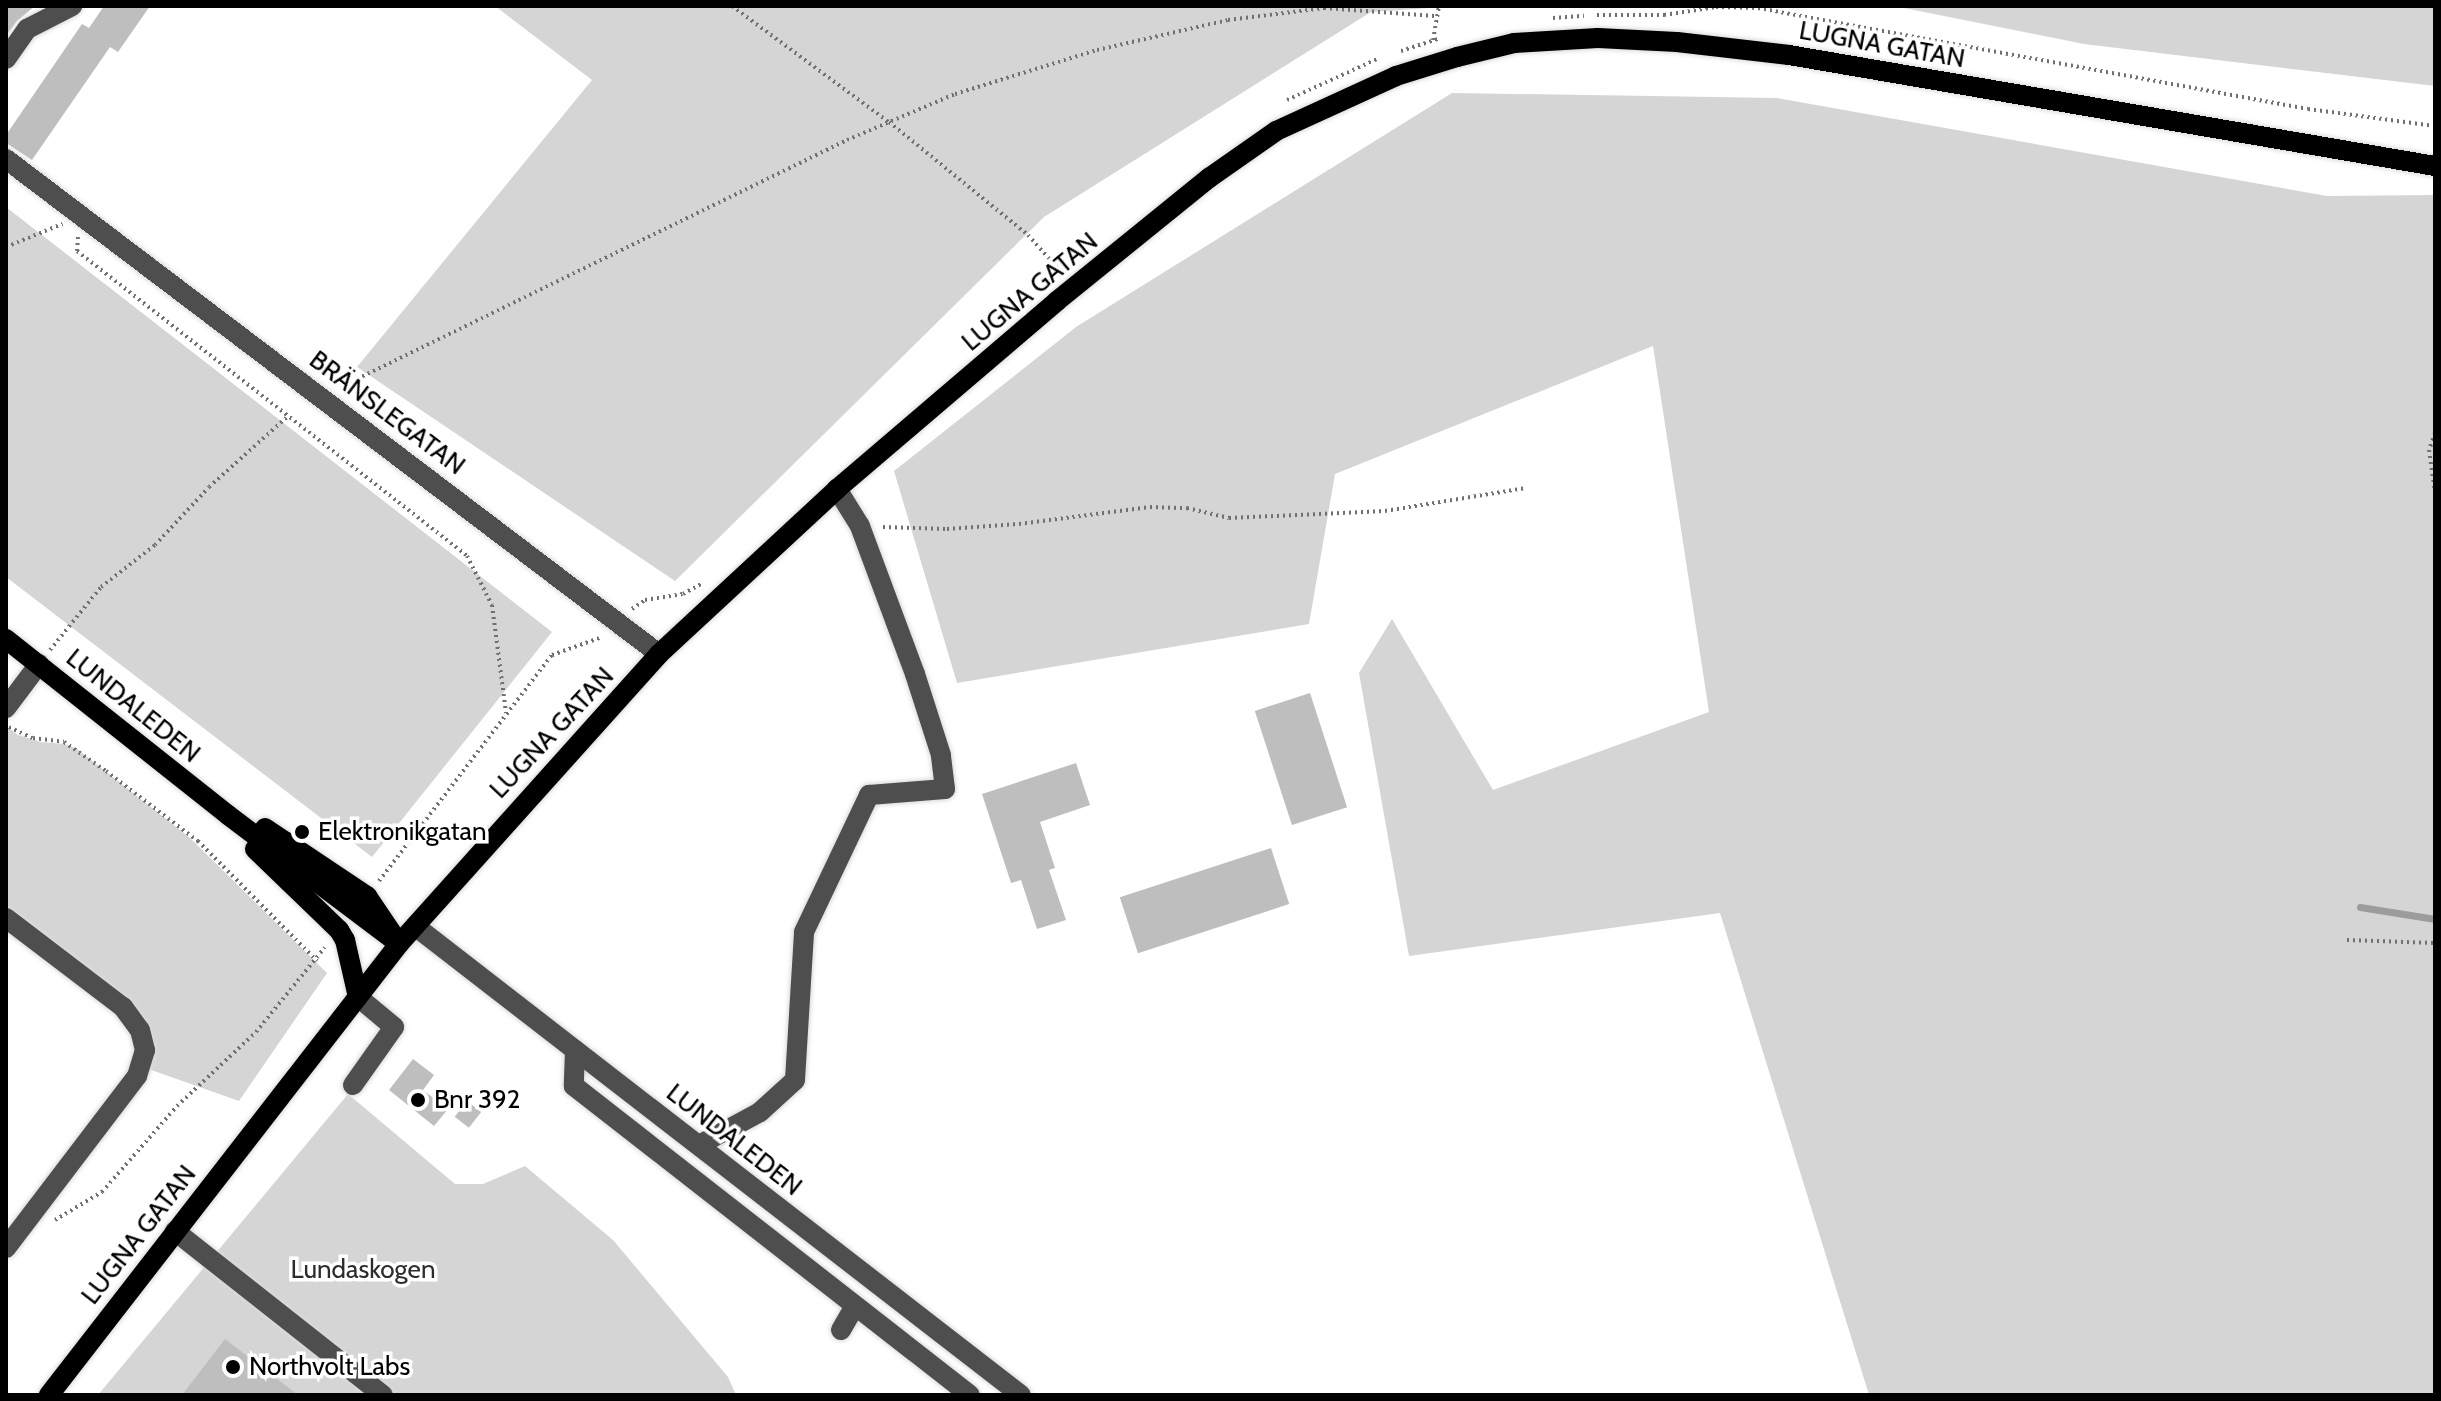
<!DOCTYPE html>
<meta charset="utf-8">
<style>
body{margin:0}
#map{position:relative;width:2441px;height:1401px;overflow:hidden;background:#fff;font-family:Cabin,sans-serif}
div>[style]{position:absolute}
.green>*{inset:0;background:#d5d5d5}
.stream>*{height:7px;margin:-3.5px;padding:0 3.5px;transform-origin:3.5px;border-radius:3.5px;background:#9c9c9c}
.building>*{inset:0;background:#bebebe;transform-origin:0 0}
.path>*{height:4px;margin-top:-2px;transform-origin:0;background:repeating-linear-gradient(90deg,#707070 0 2px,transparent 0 6px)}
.roads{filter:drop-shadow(0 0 2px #dbdbdb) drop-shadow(0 0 2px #dbdbdb)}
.minor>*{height:20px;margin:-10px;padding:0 10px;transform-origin:10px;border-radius:10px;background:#4e4e4e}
.major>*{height:20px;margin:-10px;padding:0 10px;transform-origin:10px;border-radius:10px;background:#000}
.dots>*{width:22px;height:22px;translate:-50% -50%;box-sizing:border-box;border:4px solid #fff;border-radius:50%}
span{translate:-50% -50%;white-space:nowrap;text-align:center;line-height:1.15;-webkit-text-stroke:7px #fff;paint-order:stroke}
.street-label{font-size:26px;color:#000}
.poi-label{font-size:26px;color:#000}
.left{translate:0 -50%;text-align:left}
.park-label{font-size:26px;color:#2c2c2c}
.frame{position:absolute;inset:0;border:8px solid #000;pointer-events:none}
</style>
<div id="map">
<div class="green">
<i style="clip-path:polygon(495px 6px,1458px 6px,1371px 12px,1044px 217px,675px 581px,357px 367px,592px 80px)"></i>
<i style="clip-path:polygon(1894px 6px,2435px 6px,2435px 86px,2084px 44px)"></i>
<i style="clip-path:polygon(1452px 93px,1777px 98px,2327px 196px,2435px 195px,2435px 1395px,1869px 1395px,1720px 913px,1409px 956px,1359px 673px,1392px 619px,1493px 790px,1709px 712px,1653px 346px,1335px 474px,1309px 624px,957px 683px,894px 471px,1076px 327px)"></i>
<i style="clip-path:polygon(6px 207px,552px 632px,372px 857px,6px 577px)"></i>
<i style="clip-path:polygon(6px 726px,18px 735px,41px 742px,65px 744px,77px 749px,189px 837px,327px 973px,239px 1101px,140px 1066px,143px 1039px,6px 912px)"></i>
<i style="clip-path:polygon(348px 1094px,455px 1184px,483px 1184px,525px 1166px,613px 1240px,728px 1377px,736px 1395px,98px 1395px)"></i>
</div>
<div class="stream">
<i style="left:2360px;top:907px;width:76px;rotate:9.1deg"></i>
</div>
<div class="building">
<i style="clip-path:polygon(6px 6px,35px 6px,17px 21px,6px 36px)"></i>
<i style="clip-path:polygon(104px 6px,150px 6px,118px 52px,110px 47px,32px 160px,6px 143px,6px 135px,82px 24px,89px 28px)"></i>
<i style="left:1310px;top:693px;width:120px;height:58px;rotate:72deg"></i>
<i style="clip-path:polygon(1076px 763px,1090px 805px,1040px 822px,1055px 868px,1049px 870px,1066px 920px,1037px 929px,1021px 880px,1011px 883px,982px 794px)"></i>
<i style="left:1271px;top:848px;width:59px;height:159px;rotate:72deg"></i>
<i style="clip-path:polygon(413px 1059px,434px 1075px,423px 1090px,448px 1109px,434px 1126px,389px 1090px)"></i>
<i style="left:467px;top:1101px;width:18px;height:20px;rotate:38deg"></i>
<i style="clip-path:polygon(225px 1339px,298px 1395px,182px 1395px)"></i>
</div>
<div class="path">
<i style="left:732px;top:6px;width:195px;rotate:36.5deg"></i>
<i style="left:889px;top:122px;width:179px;rotate:39.1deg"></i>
<i style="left:1028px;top:235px;width:51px;rotate:48.2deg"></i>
<i style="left:1597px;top:15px;width:67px"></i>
<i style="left:1664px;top:15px;width:53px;rotate:-8.7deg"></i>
<i style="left:1716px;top:7px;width:42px;rotate:1.4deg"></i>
<i style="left:1758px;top:8px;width:559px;rotate:10.41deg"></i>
<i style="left:2308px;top:109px;width:128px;rotate:7.6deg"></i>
<i style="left:1553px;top:18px;width:31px;rotate:-4deg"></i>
<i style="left:1433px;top:40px;width:35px;rotate:-80deg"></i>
<i style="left:1401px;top:51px;width:39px;rotate:-18deg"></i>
<i style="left:1287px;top:100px;width:99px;rotate:-24.5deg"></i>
<i style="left:78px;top:237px;width:14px;rotate:94deg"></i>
<i style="left:77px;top:251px;width:495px;rotate:38deg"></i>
<i style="left:467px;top:556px;width:55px;rotate:63deg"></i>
<i style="left:492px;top:605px;width:109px;rotate:82.6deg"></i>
<i style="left:6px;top:247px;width:61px;rotate:-22.3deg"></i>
<i style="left:345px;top:390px;width:16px;rotate:-43deg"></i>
<i style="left:357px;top:379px;width:545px;rotate:-26deg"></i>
<i style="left:847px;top:140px;width:117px;rotate:-23.1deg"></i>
<i style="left:955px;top:94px;width:149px;rotate:-17.2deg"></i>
<i style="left:1097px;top:50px;width:134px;rotate:-12.9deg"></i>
<i style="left:1228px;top:20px;width:97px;rotate:-7.1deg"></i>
<i style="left:1324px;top:8px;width:111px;rotate:4.1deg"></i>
<i style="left:2435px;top:433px;width:18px;rotate:109deg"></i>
<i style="left:2429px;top:450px;width:42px;rotate:81.9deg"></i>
<i style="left:883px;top:527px;width:64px;rotate:1.8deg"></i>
<i style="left:947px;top:529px;width:72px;rotate:-4deg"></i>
<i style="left:1019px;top:524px;width:132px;rotate:-7.4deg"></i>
<i style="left:1150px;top:507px;width:37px;rotate:2deg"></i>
<i style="left:1187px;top:508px;width:43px;rotate:13.4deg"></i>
<i style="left:1229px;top:518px;width:156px;rotate:-2.6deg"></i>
<i style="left:1385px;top:511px;width:143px;rotate:-9.3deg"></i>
<i style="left:632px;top:609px;width:16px;rotate:-35deg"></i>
<i style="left:645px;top:600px;width:38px;rotate:-9deg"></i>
<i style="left:683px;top:594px;width:21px;rotate:-29deg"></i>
<i style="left:50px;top:650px;width:81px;rotate:-51deg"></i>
<i style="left:101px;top:587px;width:68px;rotate:-37.9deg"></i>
<i style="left:155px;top:545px;width:79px;rotate:-47deg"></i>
<i style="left:209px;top:487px;width:106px;rotate:-41.9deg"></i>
<i style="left:9px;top:727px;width:26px;rotate:25deg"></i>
<i style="left:33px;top:738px;width:31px;rotate:7deg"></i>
<i style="left:64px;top:742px;width:51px;rotate:34.6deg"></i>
<i style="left:106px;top:771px;width:116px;rotate:37.3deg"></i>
<i style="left:198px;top:841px;width:169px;rotate:45.2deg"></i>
<i style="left:379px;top:881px;width:285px;rotate:-52.6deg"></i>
<i style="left:552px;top:655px;width:53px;rotate:-19.8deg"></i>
<i style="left:2347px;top:940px;width:88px;rotate:2deg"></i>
<i style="left:55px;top:1220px;width:55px;rotate:-30.8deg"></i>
<i style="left:102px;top:1192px;width:114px;rotate:-48.9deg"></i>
<i style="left:177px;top:1106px;width:108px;rotate:-43.1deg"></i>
<i style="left:256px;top:1032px;width:109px;rotate:-50.9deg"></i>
</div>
<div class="roads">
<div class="minor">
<i style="left:6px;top:59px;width:37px;rotate:-55deg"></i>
<i style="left:27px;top:29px;width:51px;rotate:-27.1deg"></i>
<i style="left:6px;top:159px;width:819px;rotate:37.16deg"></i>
<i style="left:6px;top:708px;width:55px;rotate:-53.1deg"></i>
<i style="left:6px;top:918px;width:147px;rotate:37.3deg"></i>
<i style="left:123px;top:1007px;width:29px;rotate:54deg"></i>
<i style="left:140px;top:1030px;width:21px;rotate:76deg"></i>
<i style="left:145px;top:1050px;width:27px;rotate:107deg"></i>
<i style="left:137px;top:1076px;width:216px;rotate:127.3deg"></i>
<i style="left:415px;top:926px;width:766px;rotate:37.74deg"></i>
<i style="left:575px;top:1050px;width:36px;rotate:92deg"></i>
<i style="left:574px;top:1086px;width:502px;rotate:37.97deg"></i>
<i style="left:353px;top:1085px;width:71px;rotate:-54.7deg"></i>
<i style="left:394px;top:1027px;width:47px;rotate:-140.2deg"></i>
<i style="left:699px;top:1145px;width:69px;rotate:-28.4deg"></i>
<i style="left:760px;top:1112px;width:47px;rotate:-42.4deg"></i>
<i style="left:795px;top:1080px;width:148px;rotate:-86.5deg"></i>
<i style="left:804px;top:932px;width:152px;rotate:-64.6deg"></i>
<i style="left:869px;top:795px;width:76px;rotate:-4.5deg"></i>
<i style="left:945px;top:789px;width:34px;rotate:-97deg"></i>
<i style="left:941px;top:755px;width:85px;rotate:-107.8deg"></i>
<i style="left:915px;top:674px;width:158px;rotate:-110.4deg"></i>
<i style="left:860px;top:526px;width:44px;rotate:-121.9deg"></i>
<i style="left:175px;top:1231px;width:265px;rotate:38.3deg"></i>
<i style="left:841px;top:1330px;width:28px;rotate:-60deg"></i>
</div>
<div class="major">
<i style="left:6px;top:639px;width:283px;rotate:38.4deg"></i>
<i style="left:228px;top:815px;width:214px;rotate:37deg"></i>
<i style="left:265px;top:828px;width:123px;rotate:33.7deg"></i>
<i style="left:367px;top:896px;width:45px;rotate:56deg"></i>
<i style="left:255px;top:849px;width:117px;rotate:44deg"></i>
<i style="left:339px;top:930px;width:12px;rotate:59deg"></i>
<i style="left:345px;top:940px;width:58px;rotate:77.2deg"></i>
<i style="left:49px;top:1395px;width:571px;rotate:-52.19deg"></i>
<i style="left:399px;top:944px;width:389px;rotate:-48.1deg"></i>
<i style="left:659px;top:654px;width:243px;rotate:-42.8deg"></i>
<i style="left:837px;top:489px;width:289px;rotate:-40.5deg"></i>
<i style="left:1057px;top:301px;width:196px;rotate:-39deg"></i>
<i style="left:1209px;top:178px;width:82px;rotate:-35deg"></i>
<i style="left:1276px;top:131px;width:132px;rotate:-24.6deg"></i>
<i style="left:1396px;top:76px;width:64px;rotate:-17.3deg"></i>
<i style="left:1457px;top:57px;width:59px;rotate:-13.8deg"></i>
<i style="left:1514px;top:43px;width:84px;rotate:-3.4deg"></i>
<i style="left:1598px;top:38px;width:79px;rotate:2.9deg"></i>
<i style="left:1677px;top:42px;width:113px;rotate:6.6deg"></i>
<i style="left:1789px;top:55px;width:655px;rotate:9.75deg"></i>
</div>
</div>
<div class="dots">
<i style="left:302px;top:832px;background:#000"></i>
<i style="left:418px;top:1100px;background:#000"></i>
<i style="left:233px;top:1367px;background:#000"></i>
</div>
<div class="street-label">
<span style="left:1882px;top:45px;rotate:10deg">LUGNA GATAN</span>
<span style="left:1030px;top:292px;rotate:-40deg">LUGNA GATAN</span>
<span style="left:387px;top:413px;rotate:37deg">BRÄNSLEGATAN</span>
<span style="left:133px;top:706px;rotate:39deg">LUNDALEDEN</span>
<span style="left:552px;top:733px;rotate:-47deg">LUGNA GATAN</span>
<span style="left:734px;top:1140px;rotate:38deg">LUNDALEDEN</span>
<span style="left:139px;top:1235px;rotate:-52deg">LUGNA GATAN</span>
</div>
<div class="poi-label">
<span class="left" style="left:318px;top:832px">Elektronikgatan</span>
<span class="left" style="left:434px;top:1100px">Bnr 392</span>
<span class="left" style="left:249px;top:1367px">Northvolt Labs</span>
</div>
<div class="park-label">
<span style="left:363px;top:1270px">Lundaskogen</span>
</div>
<div class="frame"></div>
</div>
